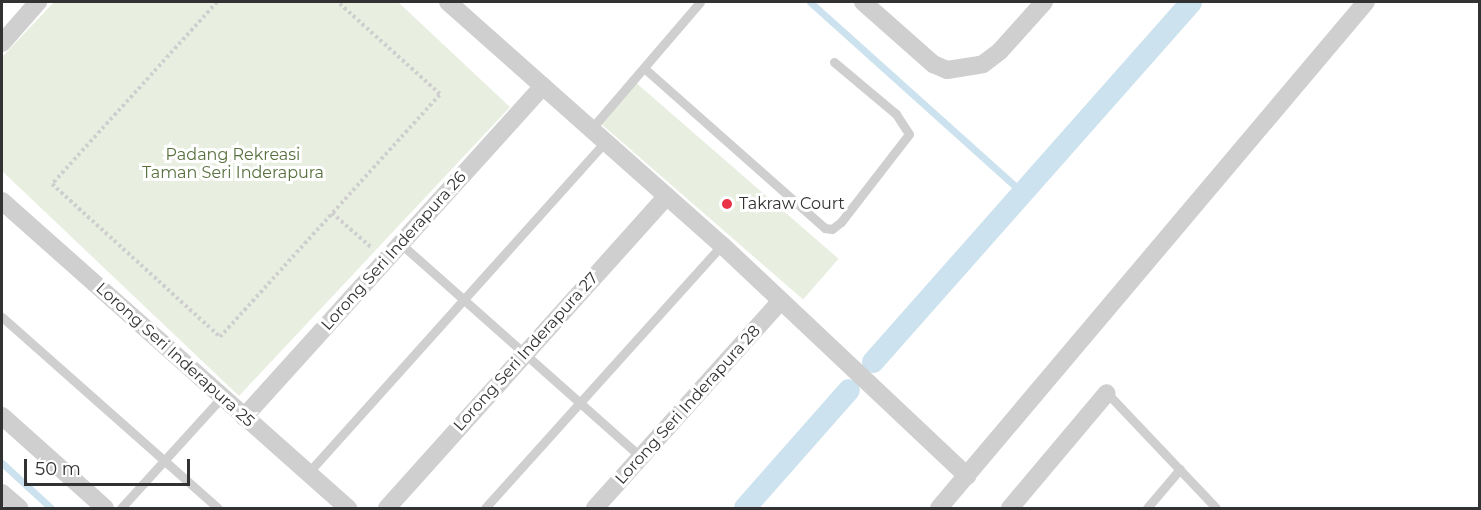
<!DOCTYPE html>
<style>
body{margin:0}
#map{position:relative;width:1481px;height:510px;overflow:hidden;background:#fff;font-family:Montserrat,sans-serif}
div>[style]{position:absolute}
.green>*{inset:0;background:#e8eee0;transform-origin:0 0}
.stream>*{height:7px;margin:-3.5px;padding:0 3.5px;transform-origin:3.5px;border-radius:3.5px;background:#cce2ee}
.canal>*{height:22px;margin:-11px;padding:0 11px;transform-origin:11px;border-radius:11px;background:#cce2ee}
.path>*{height:4px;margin-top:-2px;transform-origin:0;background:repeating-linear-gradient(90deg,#cfcfcf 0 3px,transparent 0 6px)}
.lane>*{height:9px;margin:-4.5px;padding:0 4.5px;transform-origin:4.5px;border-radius:4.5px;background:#cfcfcf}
.street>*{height:18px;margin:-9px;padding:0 9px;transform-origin:9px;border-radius:9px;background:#cfcfcf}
.dots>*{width:16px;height:16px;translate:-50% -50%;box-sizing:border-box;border:3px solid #fff;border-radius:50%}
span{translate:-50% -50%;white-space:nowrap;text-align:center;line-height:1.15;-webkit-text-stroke:6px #fff;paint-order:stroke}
.park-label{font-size:16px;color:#57703d}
.poi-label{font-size:16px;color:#323232}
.left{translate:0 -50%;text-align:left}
.street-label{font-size:16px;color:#323232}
.frame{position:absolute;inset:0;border:3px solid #323232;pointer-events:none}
.scale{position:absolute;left:24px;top:459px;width:166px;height:27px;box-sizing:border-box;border:3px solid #323232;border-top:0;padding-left:8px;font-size:18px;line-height:21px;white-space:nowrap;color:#323232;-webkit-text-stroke:4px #fff;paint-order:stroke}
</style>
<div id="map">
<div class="green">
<i style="clip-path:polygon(54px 2px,398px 2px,510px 107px,239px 396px,2px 171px,2px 57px)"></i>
<i style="left:634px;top:81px;width:271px;height:54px;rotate:41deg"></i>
</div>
<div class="stream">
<i style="left:810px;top:2px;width:285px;rotate:41.9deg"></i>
<i style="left:2px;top:463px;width:67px;rotate:42.6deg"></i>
</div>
<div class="canal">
<i style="left:873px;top:362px;width:480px;rotate:-48.5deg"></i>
<i style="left:745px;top:508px;width:157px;rotate:-48.6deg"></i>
</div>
<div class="path">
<i style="left:217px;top:2px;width:246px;rotate:132.2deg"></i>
<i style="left:52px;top:184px;width:227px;rotate:42.3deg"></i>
<i style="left:220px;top:337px;width:328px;rotate:-47.8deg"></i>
<i style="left:440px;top:94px;width:137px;rotate:-138deg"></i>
<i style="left:332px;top:213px;width:53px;rotate:41.2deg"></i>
</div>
<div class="lane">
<i style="left:644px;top:68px;width:242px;rotate:41.5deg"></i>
<i style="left:825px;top:228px;width:7px;rotate:8deg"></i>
<i style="left:832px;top:229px;width:11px;rotate:-38deg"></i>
<i style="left:841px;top:222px;width:111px;rotate:-52.3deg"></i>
<i style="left:909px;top:134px;width:24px;rotate:-123deg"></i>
<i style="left:896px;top:114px;width:81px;rotate:-140deg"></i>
<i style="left:592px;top:128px;width:166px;rotate:-49.4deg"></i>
<i style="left:401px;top:244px;width:321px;rotate:41.6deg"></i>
<i style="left:2px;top:317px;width:288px;rotate:41.5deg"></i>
<i style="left:1107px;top:393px;width:158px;rotate:46.5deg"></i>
<i style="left:308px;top:473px;width:446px;rotate:-48.1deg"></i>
<i style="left:121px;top:508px;width:150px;rotate:-47.7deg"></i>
<i style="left:485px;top:508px;width:354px;rotate:-48deg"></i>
<i style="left:1147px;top:508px;width:51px;rotate:-49.8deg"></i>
</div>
<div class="street">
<i style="left:448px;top:2px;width:366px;rotate:41.6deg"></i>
<i style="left:722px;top:245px;width:337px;rotate:43.3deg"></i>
<i style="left:863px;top:2px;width:94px;rotate:41.5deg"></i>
<i style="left:933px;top:64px;width:15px;rotate:23deg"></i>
<i style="left:947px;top:70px;width:36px;rotate:-9deg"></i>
<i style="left:983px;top:64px;width:21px;rotate:-37deg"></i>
<i style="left:1000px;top:51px;width:66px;rotate:-48.1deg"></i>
<i style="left:2px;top:43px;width:55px;rotate:-48.7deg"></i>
<i style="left:2px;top:201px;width:463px;rotate:41.6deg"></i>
<i style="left:2px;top:416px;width:138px;rotate:41.8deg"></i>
<i style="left:244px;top:417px;width:446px;rotate:-47.9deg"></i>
<i style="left:2px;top:493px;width:23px;rotate:41deg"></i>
<i style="left:387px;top:508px;width:419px;rotate:-48.1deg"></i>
<i style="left:595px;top:508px;width:278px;rotate:-48.1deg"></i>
<i style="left:939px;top:508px;width:662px;rotate:-49.84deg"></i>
<i style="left:1010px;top:508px;width:150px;rotate:-49.9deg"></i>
</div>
<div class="dots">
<i style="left:727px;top:204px;background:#ea3247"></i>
</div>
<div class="park-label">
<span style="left:233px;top:164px">Padang Rekreasi<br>Taman Seri Inderapura</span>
</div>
<div class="poi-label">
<span class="left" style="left:739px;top:204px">Takraw Court</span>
</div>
<div class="street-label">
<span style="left:394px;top:251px;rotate:-48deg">Lorong Seri Inderapura 26</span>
<span style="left:526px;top:352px;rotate:-48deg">Lorong Seri Inderapura 27</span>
<span style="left:175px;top:355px;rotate:42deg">Lorong Seri Inderapura 25</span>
<span style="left:688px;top:405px;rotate:-48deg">Lorong Seri Inderapura 28</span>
</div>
<div class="frame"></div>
<div class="scale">50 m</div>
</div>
